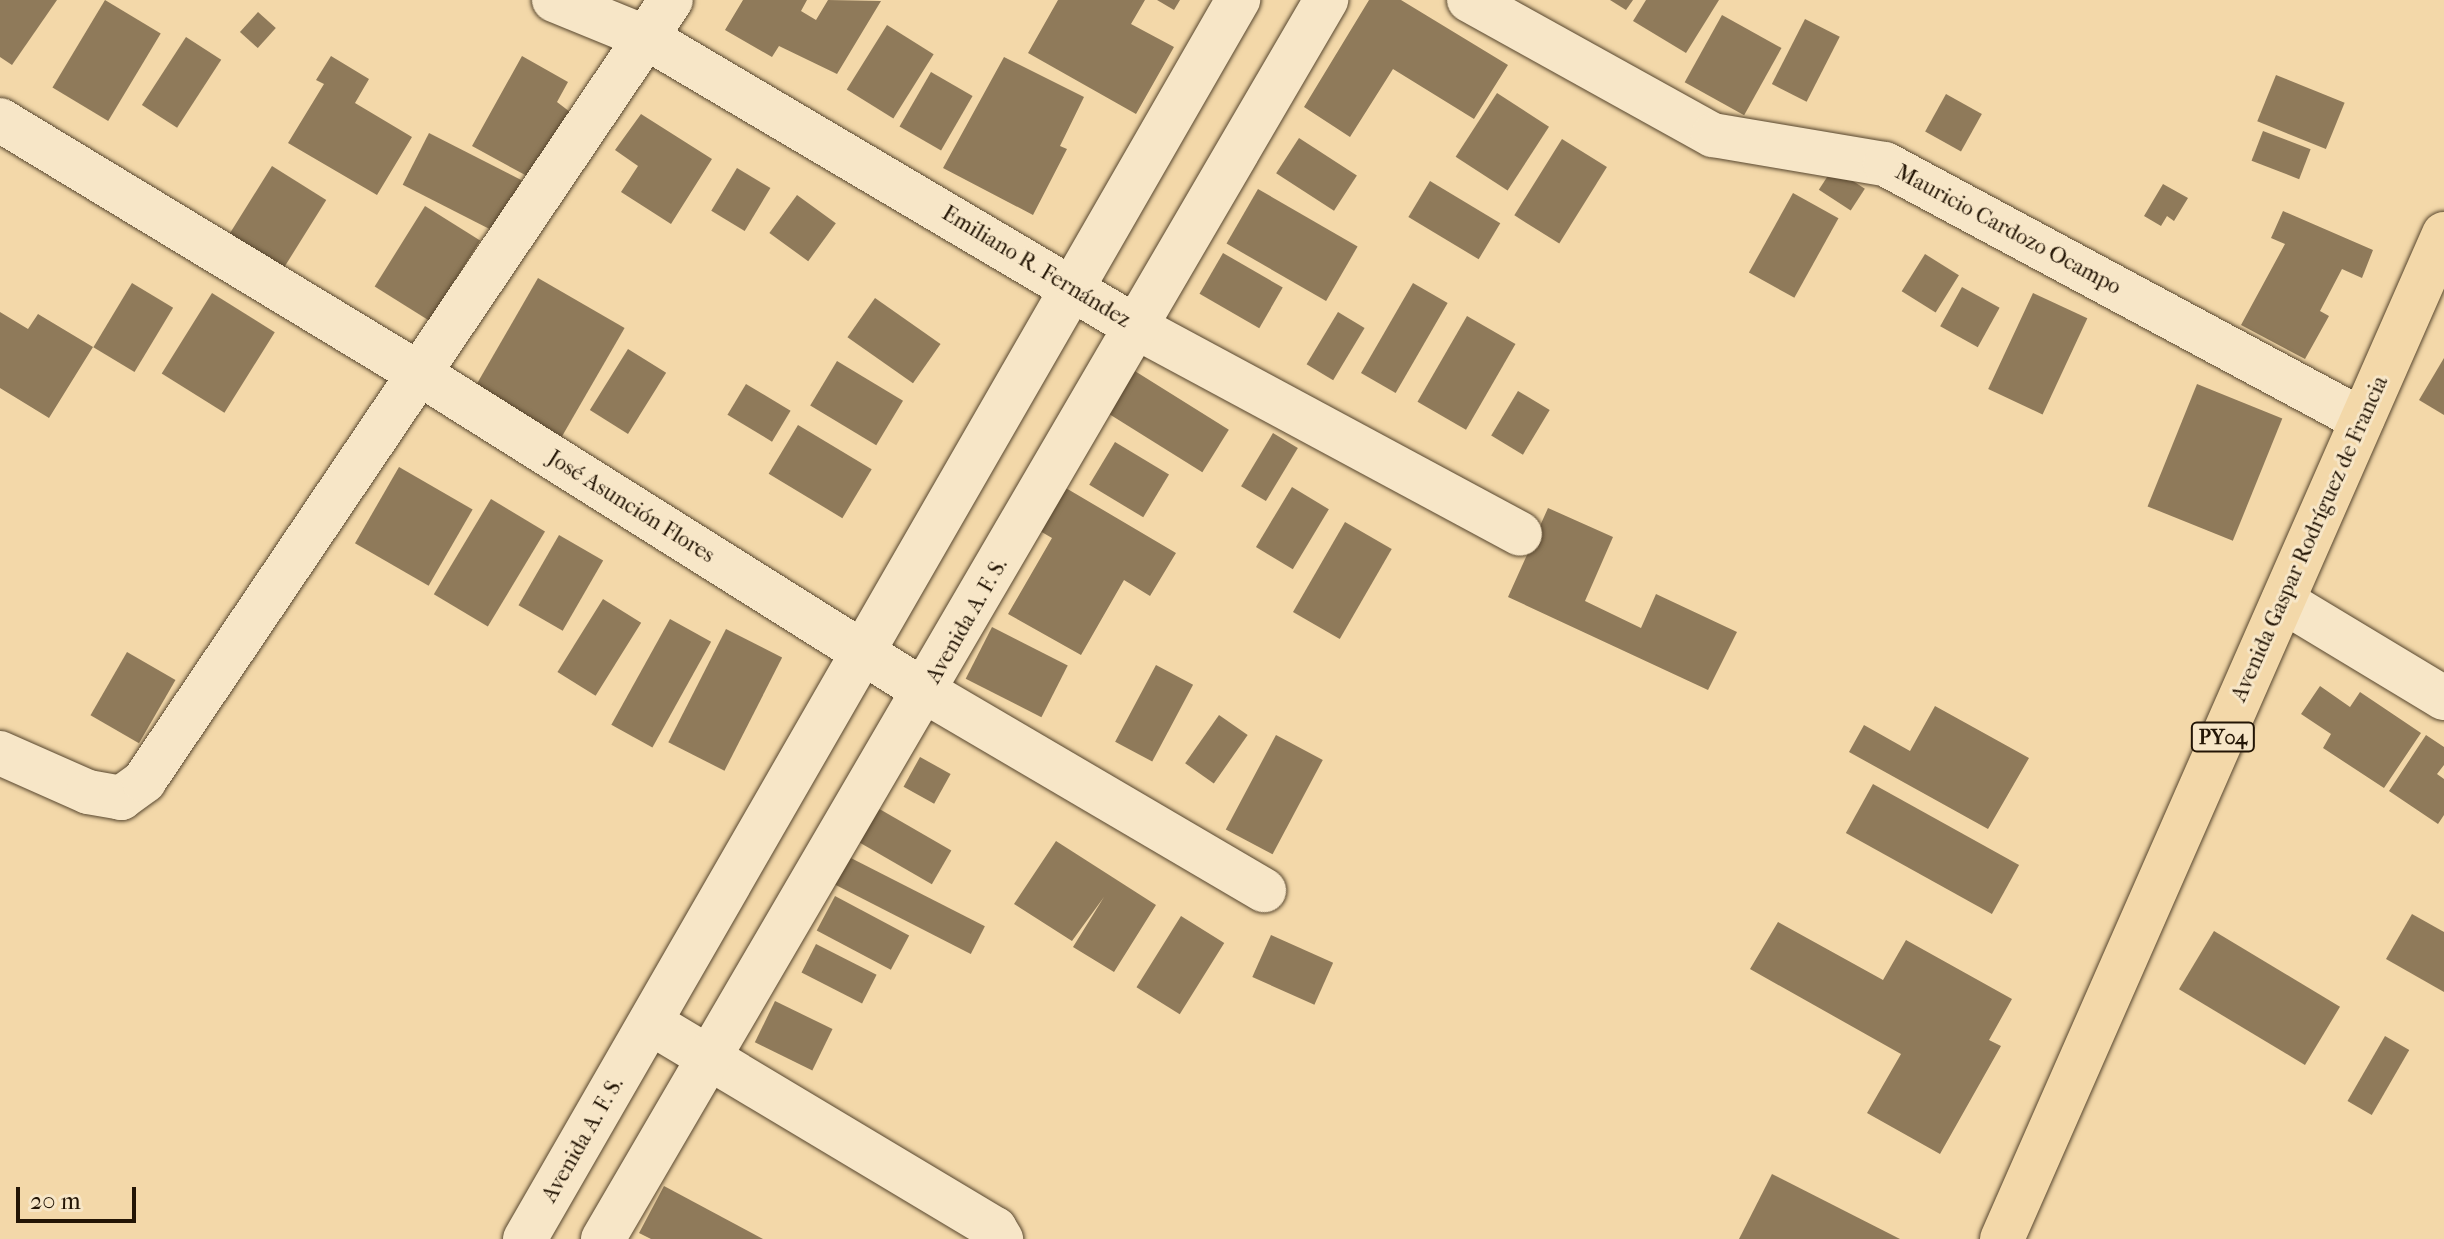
<!DOCTYPE html>
<meta charset="utf-8">
<style>
body{margin:0}
#map{position:relative;width:2444px;height:1239px;overflow:hidden;background:#f3d8a9;font-family:"IM FELL French Canon",serif}
div>[style]{position:absolute}
.building>*{inset:0;background:#8f7a5a;transform-origin:0 0}
.roads{filter:drop-shadow(0 0 2px #57462e) drop-shadow(0 0 2px #57462e)}
.minor>*{height:44px;margin:-22px;padding:0 22px;transform-origin:22px;border-radius:22px;background:#f7e6c7}
.major>*{height:44px;margin:-22px;padding:0 22px;transform-origin:22px;border-radius:22px;background:#f3d8a9}
span{translate:-50% -50%;white-space:nowrap;text-align:center;line-height:1.15;-webkit-text-stroke:6px #f7e6c7;paint-order:stroke}
.shield-label span{padding:2px 6px;background:#f7e6c7;border:2px solid;border-radius:6px;-webkit-text-stroke-width:0}
.shield-label{font-size:20px;color:#231505;font-weight:700}
.street-label{font-size:22px;color:#231505}
.scale{position:absolute;left:16px;top:1187px;width:120px;height:36px;box-sizing:border-box;border:4px solid #231505;border-top:0;padding-left:10px;font-size:24px;line-height:28px;white-space:nowrap;color:#231505;-webkit-text-stroke:6px #f7e6c7;paint-order:stroke}
</style>
<div id="map">
<div class="building">
<i style="clip-path:polygon(0 0,57px 0,12px 65px,0 57px)"></i>
<i style="left:105px;top:0;width:65px;height:102px;rotate:31deg"></i>
<i style="clip-path:polygon(743px 0,807px 0,801px 11px,816px 20px,828px 0,881px 1px,837px 74px,779px 46px,772px 57px,725px 30px)"></i>
<i style="clip-path:polygon(1058px 0,1145px 0,1131px 24px,1174px 47px,1136px 114px,1028px 53px)"></i>
<i style="clip-path:polygon(1157px 0,1180px 0,1174px 10px)"></i>
<i style="clip-path:polygon(1369px 0,1401px 0,1508px 65px,1474px 119px,1393px 69px,1350px 137px,1304px 107px)"></i>
<i style="clip-path:polygon(1610px 0,1633px 0,1626px 10px)"></i>
<i style="clip-path:polygon(1646px 0,1719px 0,1686px 53px,1633px 21px)"></i>
<i style="left:258px;top:12px;width:24px;height:27px;rotate:42deg"></i>
<i style="left:1722px;top:15px;width:68px;height:77px;rotate:29deg"></i>
<i style="left:1805px;top:19px;width:39px;height:73px;rotate:27deg"></i>
<i style="left:887px;top:25px;width:55px;height:76px;rotate:32deg"></i>
<i style="left:186px;top:37px;width:42px;height:81px;rotate:33deg"></i>
<i style="clip-path:polygon(331px 56px,369px 79px,355px 103px,412px 137px,377px 195px,288px 143px,324px 84px,316px 80px)"></i>
<i style="clip-path:polygon(522px 56px,568px 82px,557px 102px,574px 115px,527px 176px,472px 146px)"></i>
<i style="clip-path:polygon(1004px 57px,1084px 97px,1060px 146px,1067px 149px,1033px 215px,943px 168px)"></i>
<i style="left:931px;top:72px;width:48px;height:63px;rotate:30deg"></i>
<i style="left:2276px;top:75px;width:74px;height:50px;rotate:22deg"></i>
<i style="left:1497px;top:93px;width:62px;height:76px;rotate:33deg"></i>
<i style="left:1946px;top:94px;width:41px;height:43px;rotate:29deg"></i>
<i style="clip-path:polygon(641px 114px,712px 159px,671px 224px,621px 192px,638px 166px,615px 150px)"></i>
<i style="left:2263px;top:131px;width:51px;height:32px;rotate:21deg"></i>
<i style="left:429px;top:133px;width:104px;height:58px;rotate:27deg"></i>
<i style="left:1299px;top:138px;width:69px;height:42px;rotate:33deg"></i>
<i style="left:1562px;top:139px;width:53px;height:90px;rotate:32deg"></i>
<i style="left:272px;top:166px;width:64px;height:82px;rotate:32deg"></i>
<i style="left:737px;top:168px;width:39px;height:50px;rotate:31deg"></i>
<i style="left:1833px;top:168px;width:38px;height:26px;rotate:33deg"></i>
<i style="left:1430px;top:181px;width:82px;height:42px;rotate:31deg"></i>
<i style="clip-path:polygon(2163px 184px,2188px 198px,2174px 221px,2167px 216px,2161px 226px,2144px 216px)"></i>
<i style="left:1258px;top:189px;width:115px;height:63px;rotate:30deg"></i>
<i style="left:1793px;top:193px;width:52px;height:91px;rotate:29deg"></i>
<i style="left:797px;top:195px;width:48px;height:47px;rotate:36deg"></i>
<i style="left:425px;top:206px;width:65px;height:95px;rotate:32deg"></i>
<i style="clip-path:polygon(2283px 211px,2373px 250px,2362px 278px,2342px 269px,2320px 311px,2329px 316px,2305px 359px,2241px 325px,2285px 244px,2271px 238px)"></i>
<i style="left:1223px;top:253px;width:69px;height:47px;rotate:30deg"></i>
<i style="left:1925px;top:254px;width:40px;height:44px;rotate:32deg"></i>
<i style="left:538px;top:278px;width:100px;height:128px;rotate:30deg"></i>
<i style="left:132px;top:283px;width:48px;height:75px;rotate:31deg"></i>
<i style="left:1413px;top:283px;width:40px;height:104px;rotate:30deg"></i>
<i style="left:1962px;top:287px;width:43px;height:45px;rotate:29deg"></i>
<i style="left:212px;top:293px;width:74px;height:95px;rotate:32deg"></i>
<i style="left:2033px;top:293px;width:60px;height:106px;rotate:25deg"></i>
<i style="left:875px;top:298px;width:80px;height:48px;rotate:35deg"></i>
<i style="clip-path:polygon(0 312px,28px 329px,38px 314px,93px 347px,49px 418px,0 388px)"></i>
<i style="left:1338px;top:312px;width:31px;height:61px;rotate:31deg"></i>
<i style="left:1467px;top:316px;width:56px;height:99px;rotate:30deg"></i>
<i style="left:628px;top:349px;width:45px;height:72px;rotate:32deg"></i>
<i style="clip-path:polygon(2444px 358px,2444px 415px,2419px 400px)"></i>
<i style="left:837px;top:361px;width:77px;height:52px;rotate:31deg"></i>
<i style="left:1122px;top:363px;width:126px;height:50px;rotate:32deg"></i>
<i style="left:746px;top:384px;width:52px;height:36px;rotate:31deg"></i>
<i style="left:2197px;top:384px;width:92px;height:132px;rotate:22deg"></i>
<i style="left:1518px;top:391px;width:37px;height:52px;rotate:31deg"></i>
<i style="left:798px;top:425px;width:86px;height:57px;rotate:31deg"></i>
<i style="left:1273px;top:433px;width:29px;height:62px;rotate:31deg"></i>
<i style="left:1115px;top:442px;width:63px;height:50px;rotate:31deg"></i>
<i style="left:399px;top:467px;width:85px;height:88px;rotate:30deg"></i>
<i style="clip-path:polygon(1054px 481px,1176px 553px,1150px 596px,1124px 580px,1081px 655px,1008px 614px,1052px 538px,1028px 524px)"></i>
<i style="left:1292px;top:487px;width:43px;height:70px;rotate:31deg"></i>
<i style="left:491px;top:499px;width:63px;height:111px;rotate:31deg"></i>
<i style="clip-path:polygon(1548px 508px,1613px 537px,1585px 601px,1641px 628px,1656px 594px,1737px 632px,1708px 690px,1508px 597px)"></i>
<i style="left:1345px;top:522px;width:54px;height:104px;rotate:30deg"></i>
<i style="left:559px;top:535px;width:51px;height:81px;rotate:30deg"></i>
<i style="left:603px;top:599px;width:45px;height:86px;rotate:32deg"></i>
<i style="left:670px;top:619px;width:47px;height:121px;rotate:29deg"></i>
<i style="left:992px;top:627px;width:85px;height:58px;rotate:27deg"></i>
<i style="left:726px;top:629px;width:63px;height:127px;rotate:27deg"></i>
<i style="left:127px;top:652px;width:56px;height:73px;rotate:30deg"></i>
<i style="left:1156px;top:665px;width:42px;height:87px;rotate:28deg"></i>
<i style="clip-path:polygon(2320px 686px,2350px 707px,2360px 692px,2421px 733px,2384px 788px,2323px 748px,2331px 734px,2301px 714px)"></i>
<i style="clip-path:polygon(1935px 706px,2029px 758px,1988px 829px,1849px 752px,1864px 725px,1910px 751px)"></i>
<i style="left:1219px;top:715px;width:35px;height:59px;rotate:35deg"></i>
<i style="left:1276px;top:735px;width:53px;height:107px;rotate:28deg"></i>
<i style="clip-path:polygon(2426px 735px,2444px 747px,2444px 765px,2437px 774px,2444px 779px,2444px 815px,2438px 824px,2389px 791px)"></i>
<i style="left:920px;top:757px;width:35px;height:34px;rotate:29deg"></i>
<i style="left:1873px;top:784px;width:167px;height:56px;rotate:29deg"></i>
<i style="left:876px;top:807px;width:87px;height:39px;rotate:30deg"></i>
<i style="clip-path:polygon(1056px 841px,1156px 905px,1114px 972px,1073px 947px,1104px 897px,1072px 941px,1014px 904px)"></i>
<i style="left:845px;top:855px;width:157px;height:31px;rotate:27deg"></i>
<i style="left:835px;top:896px;width:84px;height:39px;rotate:28deg"></i>
<i style="clip-path:polygon(2412px 914px,2444px 932px,2444px 992px,2386px 959px)"></i>
<i style="left:1181px;top:916px;width:51px;height:84px;rotate:32deg"></i>
<i style="clip-path:polygon(1778px 922px,1883px 980px,1906px 940px,2012px 999px,1989px 1040px,2001px 1046px,1940px 1154px,1867px 1113px,1901px 1054px,1750px 969px)"></i>
<i style="left:2214px;top:931px;width:147px;height:68px;rotate:31deg"></i>
<i style="left:1271px;top:935px;width:68px;height:46px;rotate:24deg"></i>
<i style="left:816px;top:944px;width:68px;height:32px;rotate:27deg"></i>
<i style="left:775px;top:1001px;width:64px;height:46px;rotate:26deg"></i>
<i style="left:2385px;top:1036px;width:28px;height:75px;rotate:30deg"></i>
<i style="clip-path:polygon(1772px 1174px,1900px 1239px,1739px 1239px)"></i>
<i style="clip-path:polygon(664px 1186px,763px 1239px,651px 1239px,639px 1233px)"></i>
</div>
<div class="roads">
<div class="minor">
<i style="left:554px;top:0;width:100px;rotate:22.2deg"></i>
<i style="left:647px;top:38px;width:568px;rotate:30.58deg"></i>
<i style="left:1136px;top:327px;width:436px;rotate:28.3deg"></i>
<i style="left:1469px;top:0;width:279px;rotate:29deg"></i>
<i style="left:1713px;top:135px;width:174px;rotate:9.6deg"></i>
<i style="left:1885px;top:164px;width:541px;rotate:28.22deg"></i>
<i style="left:0;top:120px;width:491px;rotate:31.2deg"></i>
<i style="left:420px;top:374px;width:598px;rotate:32.15deg"></i>
<i style="left:926px;top:692px;width:392px;rotate:30.4deg"></i>
<i style="left:2283px;top:601px;width:188px;rotate:31.1deg"></i>
<i style="left:0;top:753px;width:96px;rotate:23.9deg"></i>
<i style="left:88px;top:792px;width:34px;rotate:10deg"></i>
<i style="left:121px;top:798px;width:29px;rotate:-36deg"></i>
<i style="left:144px;top:781px;width:942px;rotate:-55.99deg"></i>
<i style="left:651px;top:1023px;width:401px;rotate:30.9deg"></i>
<i style="left:995px;top:1229px;width:12px;rotate:59deg"></i>
<i style="left:525px;top:1239px;width:1430px;rotate:-60.08deg"></i>
<i style="left:603px;top:1239px;width:1435px;rotate:-59.73deg"></i>
</div>
<div class="major">
<i style="left:2002px;top:1239px;width:1098px;rotate:-66.26deg"></i>
</div>
</div>
<div class="shield-label">
<span style="left:2223px;top:737px">PY04</span>
</div>
<div class="street-label">
<span style="left:2008px;top:230px;rotate:28deg">Mauricio Cardozo Ocampo</span>
<span style="left:1036px;top:267px;rotate:31deg">Emiliano R. Fernández</span>
<span style="left:631px;top:507px;rotate:32deg">José Asunción Flores</span>
<span style="left:2310px;top:539px;rotate:-66deg">Avenida Gaspar Rodríguez de Francia</span>
<span style="left:967px;top:621px;rotate:-60deg">Avenida A. F. S.</span>
<span style="left:583px;top:1140px;rotate:-60deg">Avenida A. F. S.</span>
</div>
<div class="scale">20 m</div>
</div>
